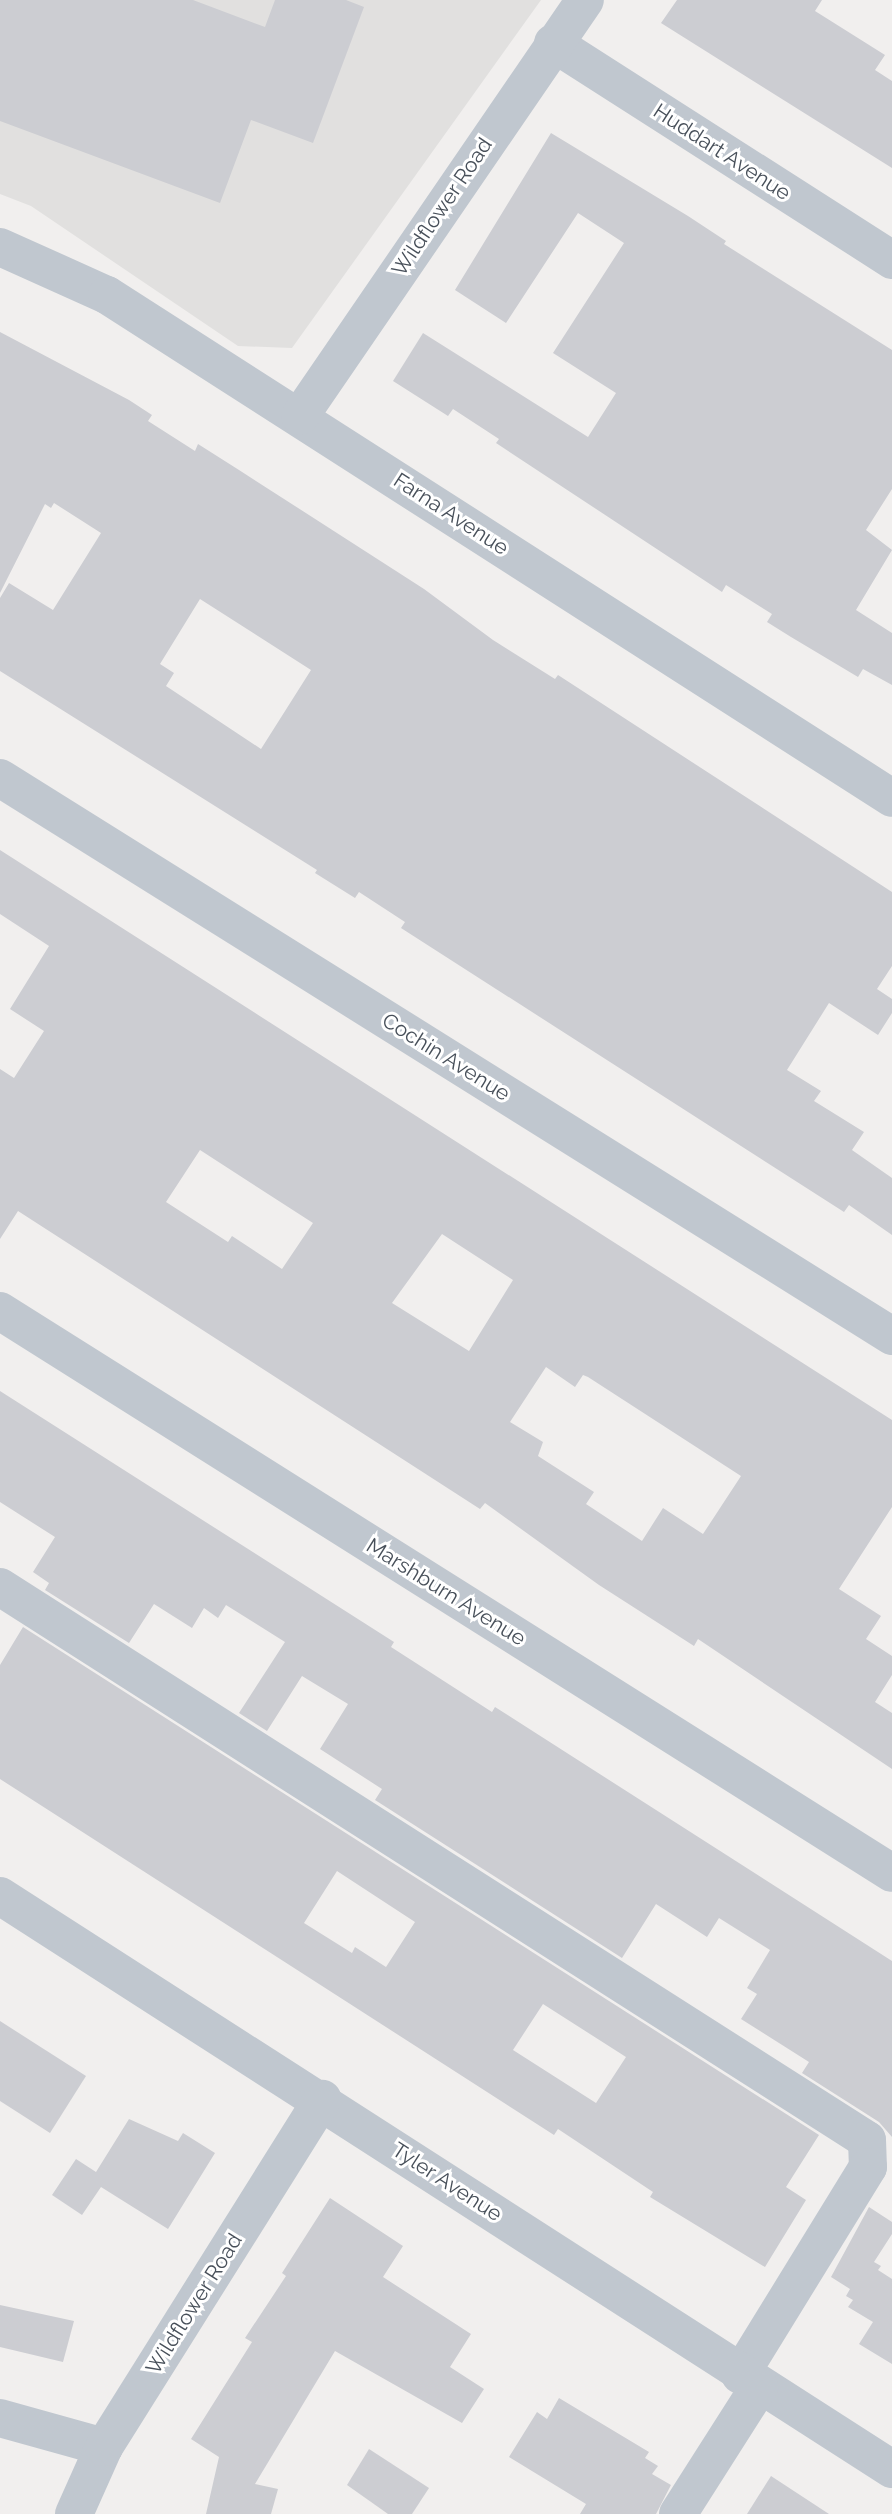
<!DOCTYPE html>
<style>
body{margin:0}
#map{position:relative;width:892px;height:2514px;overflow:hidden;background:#f1efee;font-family:Raleway,sans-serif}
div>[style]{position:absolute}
.education>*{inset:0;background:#e1e0df}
.building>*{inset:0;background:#cccdd2}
.minor>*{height:38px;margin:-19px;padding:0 19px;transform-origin:19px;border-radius:19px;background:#c0c7cf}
span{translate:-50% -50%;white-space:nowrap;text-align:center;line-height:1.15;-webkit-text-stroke:6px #fff;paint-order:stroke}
.street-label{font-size:21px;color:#48505a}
</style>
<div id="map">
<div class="education">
<i style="clip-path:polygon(0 0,541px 0,292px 348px,238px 346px,31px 206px,0 194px)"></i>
</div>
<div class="building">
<i style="clip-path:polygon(0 0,193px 0,265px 27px,275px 0,346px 0,364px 7px,313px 143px,251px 120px,220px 203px,0 121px)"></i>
<i style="clip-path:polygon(677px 0,822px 0,815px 11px,885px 55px,875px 70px,892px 81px,892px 168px,661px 23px)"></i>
<i style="clip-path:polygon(551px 133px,688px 216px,726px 241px,724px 244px,892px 350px,892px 489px,866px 530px,892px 550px,856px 610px,892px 633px,892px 685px,863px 669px,858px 677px,791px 637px,767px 622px,772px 614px,726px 585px,722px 592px,496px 443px,499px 439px,453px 409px,448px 416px,393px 381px,423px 333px,588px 437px,616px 393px,553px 353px,624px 243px,578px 213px,506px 323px,455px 290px)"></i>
<i style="clip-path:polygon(evenodd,0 332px,129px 400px,152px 415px,148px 421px,195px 451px,198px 444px,239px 470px,424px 589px,493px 640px,555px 679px,558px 675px,892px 892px,892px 966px,877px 989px,892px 999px,892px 1013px,878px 1035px,829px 1003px,787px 1070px,821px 1091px,814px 1101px,864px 1132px,852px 1150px,892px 1178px,892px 1235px,849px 1205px,844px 1212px,401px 928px,405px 922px,359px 892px,355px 898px,315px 873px,317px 870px,0 671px,0 598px,9px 583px,53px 610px,101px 533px,54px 503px,51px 508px,45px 504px,0 593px,0 332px,200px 599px,311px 670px,261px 749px,166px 686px,174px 673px,160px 664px,200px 599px)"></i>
<i style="clip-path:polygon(evenodd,0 850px,892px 1420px,892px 1507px,839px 1589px,881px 1616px,866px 1639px,892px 1656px,892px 1675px,875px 1702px,892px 1713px,892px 1769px,698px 1639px,694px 1646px,599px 1585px,485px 1503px,480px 1509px,18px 1211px,0 1239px,0 1069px,14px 1078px,44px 1031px,10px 1009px,49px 946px,0 914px,0 850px,200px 1150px,313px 1223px,282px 1269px,232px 1236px,228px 1242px,166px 1202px,200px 1150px,0 850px,442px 1234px,513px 1280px,469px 1351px,392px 1303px,442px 1234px,0 850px,546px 1367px,575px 1387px,583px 1375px,588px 1377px,741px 1476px,703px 1534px,663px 1508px,642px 1541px,586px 1504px,594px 1492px,538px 1456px,543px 1442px,510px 1422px,546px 1367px)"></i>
<i style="clip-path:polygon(0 1391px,394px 1642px,391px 1647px,492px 1712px,495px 1707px,892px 1961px,892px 2137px,879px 2122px,802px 2073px,809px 2062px,741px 2019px,757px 1994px,747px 1988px,770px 1950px,719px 1918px,707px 1937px,656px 1904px,622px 1958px,375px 1800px,382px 1789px,320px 1749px,348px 1704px,302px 1676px,267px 1731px,239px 1713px,285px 1642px,226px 1605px,218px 1618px,204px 1608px,192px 1628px,154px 1604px,129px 1643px,45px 1590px,49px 1583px,33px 1572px,55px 1537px,0 1502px)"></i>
<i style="clip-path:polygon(evenodd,23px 1627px,819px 2135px,786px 2187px,806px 2200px,765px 2267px,650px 2197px,653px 2192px,558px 2129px,554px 2135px,0 1779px,0 1665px,23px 1627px,337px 1871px,415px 1922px,386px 1967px,355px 1947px,352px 1953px,304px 1923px,337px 1871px,23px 1627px,543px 2004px,626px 2057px,596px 2103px,513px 2050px,543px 2004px)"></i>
<i style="clip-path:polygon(0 2021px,86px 2076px,50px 2133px,0 2101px)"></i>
<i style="clip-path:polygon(129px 2119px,178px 2141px,183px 2133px,215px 2153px,168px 2229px,101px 2187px,82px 2215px,52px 2195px,76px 2159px,96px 2172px)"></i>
<i style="clip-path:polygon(330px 2198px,403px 2246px,383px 2277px,471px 2334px,450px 2367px,484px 2389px,462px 2423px,335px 2351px,255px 2484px,278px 2489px,271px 2514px,206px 2514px,219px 2457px,191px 2439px,252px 2342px,245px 2338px,286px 2276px,282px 2273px)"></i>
<i style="clip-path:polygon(869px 2207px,892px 2222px,892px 2234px,874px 2262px,881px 2266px,878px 2270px,892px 2279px,892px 2364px,859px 2344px,873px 2322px,848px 2307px,853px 2300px,846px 2296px,850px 2289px,831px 2277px)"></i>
<i style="clip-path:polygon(0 2305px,74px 2321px,63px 2362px,0 2347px)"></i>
<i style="clip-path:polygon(559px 2398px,649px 2452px,645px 2458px,658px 2466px,652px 2474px,671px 2485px,656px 2514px,580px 2514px,586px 2504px,509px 2457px,537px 2412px,547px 2419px)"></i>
<i style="clip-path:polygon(369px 2449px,429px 2488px,412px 2514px,388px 2514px,347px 2485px)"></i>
<i style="clip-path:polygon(771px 2476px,829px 2514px,747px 2514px)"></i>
</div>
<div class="minor">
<i style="left:553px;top:43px;width:403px;rotate:32.6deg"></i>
<i style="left:0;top:247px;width:117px;rotate:24.2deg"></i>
<i style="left:107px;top:295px;width:932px;rotate:32.65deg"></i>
<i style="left:300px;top:416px;width:504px;rotate:-55.59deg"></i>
<i style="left:0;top:778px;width:1052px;rotate:32.03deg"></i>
<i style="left:0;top:1311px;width:1054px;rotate:32.21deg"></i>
<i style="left:0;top:1587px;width:1028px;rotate:32.53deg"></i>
<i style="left:867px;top:2140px;width:27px;rotate:88deg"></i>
<i style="left:868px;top:2167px;width:244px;rotate:121.6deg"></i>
<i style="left:0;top:1896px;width:1060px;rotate:32.72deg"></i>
<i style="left:0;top:2418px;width:108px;rotate:15.6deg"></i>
<i style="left:74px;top:2514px;width:73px;rotate:-65.9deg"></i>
<i style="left:104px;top:2447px;width:411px;rotate:-57.9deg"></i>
<i style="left:678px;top:2514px;width:151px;rotate:-57.5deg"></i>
</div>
<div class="street-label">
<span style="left:722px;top:152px;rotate:33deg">Huddart Avenue</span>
<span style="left:442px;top:207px;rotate:-56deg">Wildflower Road</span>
<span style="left:451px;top:514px;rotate:33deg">Farna Avenue</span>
<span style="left:446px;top:1057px;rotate:32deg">Cochin Avenue</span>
<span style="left:446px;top:1592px;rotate:32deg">Marshburn Avenue</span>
<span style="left:447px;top:2182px;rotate:33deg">Tyler Avenue</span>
<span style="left:194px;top:2304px;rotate:-58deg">Wildflower Road</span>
</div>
</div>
